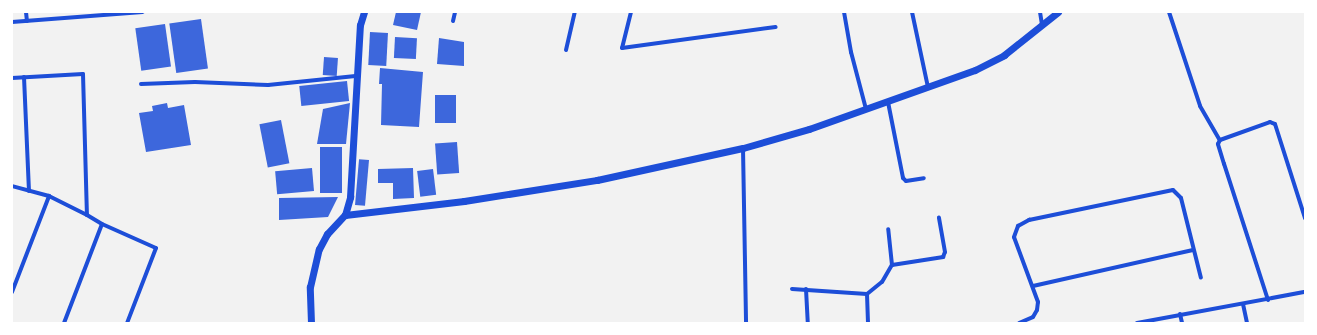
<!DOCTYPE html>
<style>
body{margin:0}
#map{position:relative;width:1317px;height:335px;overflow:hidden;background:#f2f2f2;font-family:"IBM Plex Sans",sans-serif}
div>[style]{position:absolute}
.building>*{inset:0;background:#3d67dc;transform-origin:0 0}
.minor>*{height:4px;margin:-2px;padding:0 2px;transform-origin:2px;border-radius:2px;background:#1d4ed8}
.tertiary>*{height:7px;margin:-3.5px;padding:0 3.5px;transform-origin:3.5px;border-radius:3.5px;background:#1d4ed8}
span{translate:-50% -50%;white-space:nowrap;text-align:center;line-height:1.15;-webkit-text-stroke:4px #fff;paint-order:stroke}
.frame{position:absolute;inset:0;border:13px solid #fff;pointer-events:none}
</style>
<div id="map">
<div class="building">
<i style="clip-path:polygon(396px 12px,421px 12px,417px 30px,393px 25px)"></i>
<i style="left:201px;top:19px;width:50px;height:32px;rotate:82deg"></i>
<i style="left:165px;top:24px;width:43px;height:30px;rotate:82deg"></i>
<i style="left:370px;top:32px;width:18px;height:33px;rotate:3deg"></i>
<i style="left:395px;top:37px;width:22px;height:21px;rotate:3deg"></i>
<i style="clip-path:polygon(439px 38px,464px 42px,464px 66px,437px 64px)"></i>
<i style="left:324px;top:57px;width:14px;height:18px;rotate:4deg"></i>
<i style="clip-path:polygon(380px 68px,423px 72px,419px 127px,381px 125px,382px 84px,379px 84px)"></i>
<i style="left:347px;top:81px;width:20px;height:48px;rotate:84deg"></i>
<i style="left:435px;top:95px;width:21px;height:28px"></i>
<i style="clip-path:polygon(167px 103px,168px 108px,184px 105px,191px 145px,146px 152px,139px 113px,153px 111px,152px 106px)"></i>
<i style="clip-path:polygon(350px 103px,346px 144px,317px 144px,323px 109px)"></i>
<i style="left:281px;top:120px;width:44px;height:22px;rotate:79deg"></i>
<i style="left:457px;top:142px;width:31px;height:22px;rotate:86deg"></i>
<i style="left:320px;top:147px;width:22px;height:46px"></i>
<i style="left:369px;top:160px;width:46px;height:10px;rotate:95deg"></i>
<i style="left:312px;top:168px;width:23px;height:37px;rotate:85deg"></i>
<i style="clip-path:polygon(413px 168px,414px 198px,393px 199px,393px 183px,378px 183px,378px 169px)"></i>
<i style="left:433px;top:169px;width:26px;height:16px;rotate:83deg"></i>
<i style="clip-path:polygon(338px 197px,328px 217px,279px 220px,279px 198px)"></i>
</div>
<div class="minor">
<i style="left:26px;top:12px;width:9px;rotate:84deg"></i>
<i style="left:631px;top:12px;width:37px;rotate:104deg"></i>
<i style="left:622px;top:48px;width:155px;rotate:-7.8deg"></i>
<i style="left:844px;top:12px;width:41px;rotate:80.1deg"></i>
<i style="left:851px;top:52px;width:59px;rotate:75.3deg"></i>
<i style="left:912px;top:12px;width:77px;rotate:78deg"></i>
<i style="left:1040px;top:12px;width:13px;rotate:81deg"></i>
<i style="left:1169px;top:12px;width:99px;rotate:71.7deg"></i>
<i style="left:1200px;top:106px;width:39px;rotate:60deg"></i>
<i style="left:453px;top:21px;width:9px;rotate:-77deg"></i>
<i style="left:12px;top:22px;width:131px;rotate:-4.4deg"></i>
<i style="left:566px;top:50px;width:39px;rotate:-77deg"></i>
<i style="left:24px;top:77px;width:114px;rotate:87.5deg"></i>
<i style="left:12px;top:78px;width:71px;rotate:-3.2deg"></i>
<i style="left:83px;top:74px;width:141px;rotate:88.4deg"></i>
<i style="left:87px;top:215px;width:42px;rotate:-153.4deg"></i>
<i style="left:49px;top:196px;width:38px;rotate:-165deg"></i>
<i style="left:141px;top:84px;width:54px;rotate:-2.1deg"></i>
<i style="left:195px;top:82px;width:73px;rotate:2.4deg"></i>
<i style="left:268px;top:85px;width:88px;rotate:-5.8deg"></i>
<i style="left:888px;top:102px;width:77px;rotate:78.8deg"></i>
<i style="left:903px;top:178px;width:4px;rotate:45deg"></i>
<i style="left:906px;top:181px;width:18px;rotate:-9deg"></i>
<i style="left:743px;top:148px;width:175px;rotate:89deg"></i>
<i style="left:87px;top:215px;width:17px;rotate:31deg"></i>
<i style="left:102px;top:224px;width:59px;rotate:24deg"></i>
<i style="left:156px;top:248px;width:80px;rotate:111.1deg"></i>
<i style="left:892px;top:265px;width:52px;rotate:-8.9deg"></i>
<i style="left:943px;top:257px;width:5px;rotate:-68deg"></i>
<i style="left:945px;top:252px;width:35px;rotate:-100deg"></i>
<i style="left:1033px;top:286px;width:164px;rotate:-12.7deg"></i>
<i style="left:792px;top:289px;width:75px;rotate:3.8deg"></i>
<i style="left:867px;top:294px;width:19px;rotate:-39deg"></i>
<i style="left:882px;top:282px;width:20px;rotate:-60deg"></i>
<i style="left:892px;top:265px;width:36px;rotate:-96deg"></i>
<i style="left:806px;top:289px;width:34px;rotate:87deg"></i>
<i style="left:12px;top:292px;width:103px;rotate:-68.9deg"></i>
<i style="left:867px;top:294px;width:29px;rotate:88deg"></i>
<i style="left:1268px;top:300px;width:143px;rotate:-107.9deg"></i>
<i style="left:1224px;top:164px;width:21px;rotate:-107deg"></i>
<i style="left:1218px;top:144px;width:4px;rotate:-63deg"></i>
<i style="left:1220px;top:140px;width:53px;rotate:-19.8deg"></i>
<i style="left:1270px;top:122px;width:5px;rotate:22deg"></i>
<i style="left:1275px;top:124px;width:99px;rotate:72.3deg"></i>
<i style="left:1243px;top:304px;width:19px;rotate:78deg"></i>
<i style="left:1180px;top:314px;width:9px;rotate:77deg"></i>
<i style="left:64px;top:323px;width:106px;rotate:-69deg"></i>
<i style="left:1019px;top:323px;width:15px;rotate:-23deg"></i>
<i style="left:1033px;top:317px;width:8px;rotate:-60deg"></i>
<i style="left:1037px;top:310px;width:8px;rotate:-83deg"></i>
<i style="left:1038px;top:302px;width:69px;rotate:-110.3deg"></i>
<i style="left:1014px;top:237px;width:12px;rotate:-70deg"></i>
<i style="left:1018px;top:226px;width:13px;rotate:-29deg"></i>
<i style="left:1029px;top:220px;width:147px;rotate:-11.8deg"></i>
<i style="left:1173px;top:190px;width:11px;rotate:45deg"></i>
<i style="left:1181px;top:198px;width:82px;rotate:76deg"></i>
<i style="left:1137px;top:323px;width:171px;rotate:-10.5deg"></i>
</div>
<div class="tertiary">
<i style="left:345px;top:215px;width:120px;rotate:-6.7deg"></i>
<i style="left:464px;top:201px;width:135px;rotate:-9deg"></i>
<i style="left:597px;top:180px;width:149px;rotate:-12.4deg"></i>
<i style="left:743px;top:148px;width:69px;rotate:-16.1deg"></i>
<i style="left:809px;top:129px;width:176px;rotate:-19.6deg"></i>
<i style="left:975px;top:70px;width:33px;rotate:-27deg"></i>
<i style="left:1004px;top:55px;width:69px;rotate:-38.5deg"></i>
<i style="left:311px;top:323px;width:36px;rotate:-92deg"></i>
<i style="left:310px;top:287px;width:39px;rotate:-77deg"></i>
<i style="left:319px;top:249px;width:17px;rotate:-62deg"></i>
<i style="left:327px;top:234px;width:26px;rotate:-47deg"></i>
<i style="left:345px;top:215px;width:19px;rotate:-74deg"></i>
<i style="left:350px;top:197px;width:172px;rotate:-86.7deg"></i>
<i style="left:360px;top:25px;width:14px;rotate:-73deg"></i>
</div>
<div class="frame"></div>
</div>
